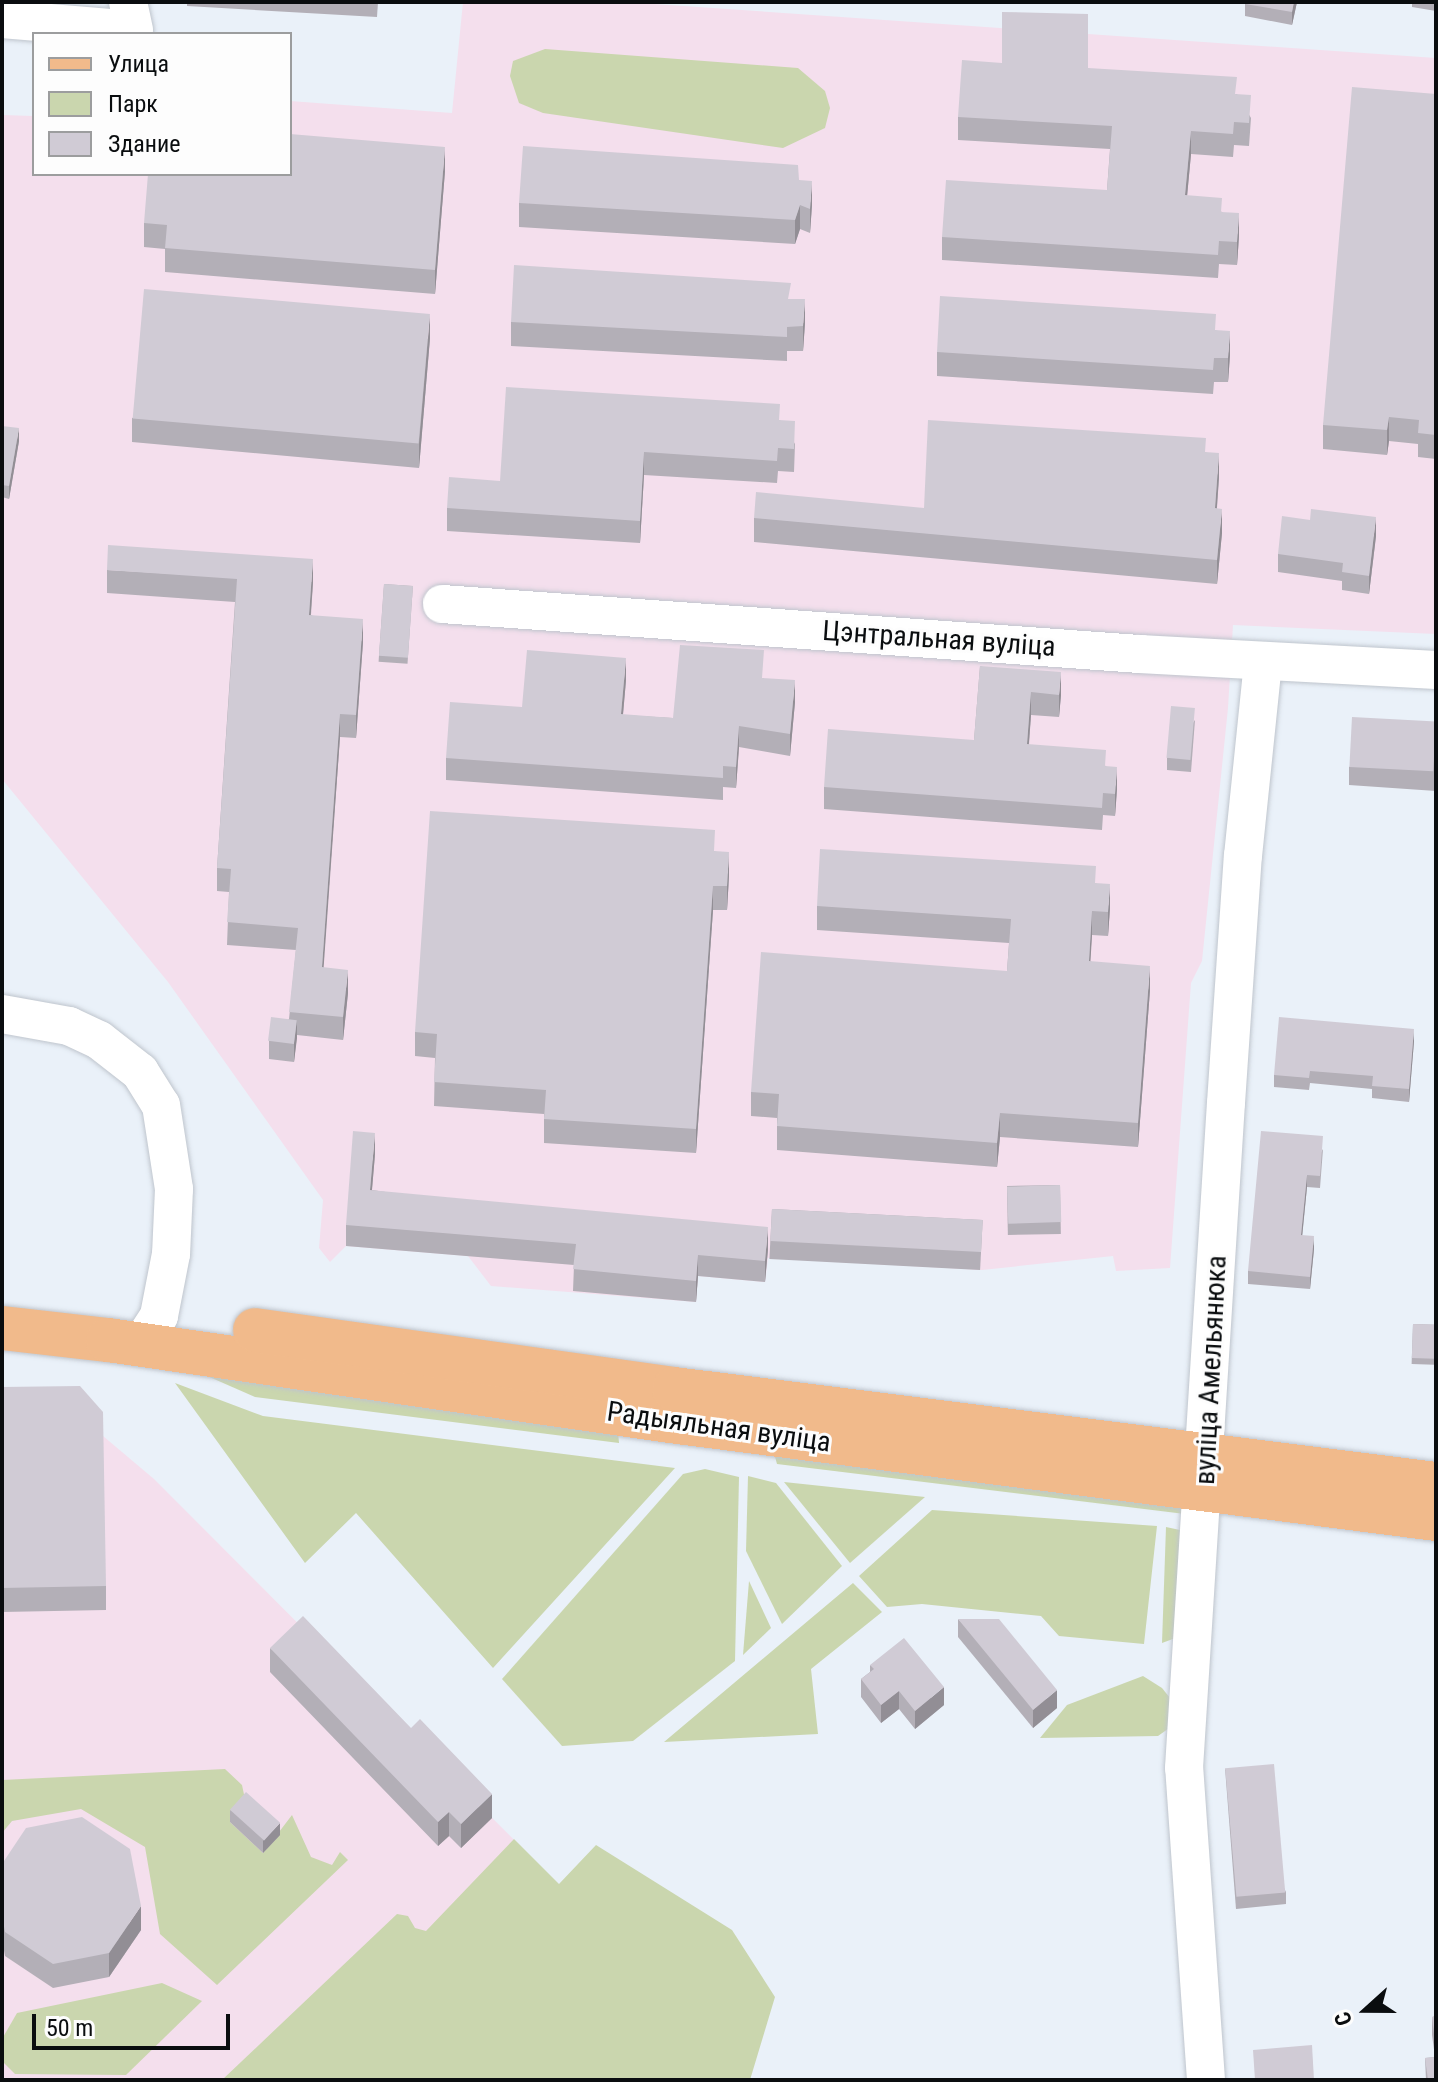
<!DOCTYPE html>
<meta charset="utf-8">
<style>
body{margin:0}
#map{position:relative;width:1438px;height:2082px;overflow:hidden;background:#eaf1f9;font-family:"Roboto Condensed",sans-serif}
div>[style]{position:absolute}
.industrial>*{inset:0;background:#f4dfed}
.green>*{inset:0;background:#cad6ae}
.roads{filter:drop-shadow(0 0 2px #bfc5cd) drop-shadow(0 0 2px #bfc5cd)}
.minor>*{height:38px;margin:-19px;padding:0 19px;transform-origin:19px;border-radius:19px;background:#fff}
.major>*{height:44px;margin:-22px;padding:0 22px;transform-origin:22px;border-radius:22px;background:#f1ba8b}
.wall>*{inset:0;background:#b3afb7;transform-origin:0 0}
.shaded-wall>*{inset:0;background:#928e95}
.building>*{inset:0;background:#d0cbd5;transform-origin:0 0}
span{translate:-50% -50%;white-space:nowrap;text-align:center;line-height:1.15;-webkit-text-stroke:6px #fdfdfd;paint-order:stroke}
.street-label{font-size:28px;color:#0a0d0f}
.frame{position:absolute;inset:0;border:4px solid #0a0d0f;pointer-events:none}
.legend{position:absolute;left:32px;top:32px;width:260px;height:144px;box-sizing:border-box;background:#fdfdfd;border:2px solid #9c9d9e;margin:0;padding:10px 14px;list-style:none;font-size:24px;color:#0a0d0f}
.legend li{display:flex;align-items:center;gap:16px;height:40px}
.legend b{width:40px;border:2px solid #9c9d9e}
.north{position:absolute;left:1326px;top:1970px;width:80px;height:80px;-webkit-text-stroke:6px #fdfdfd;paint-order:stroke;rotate:249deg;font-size:22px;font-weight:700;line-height:32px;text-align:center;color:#0a0d0f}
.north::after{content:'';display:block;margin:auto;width:28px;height:36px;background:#0a0d0f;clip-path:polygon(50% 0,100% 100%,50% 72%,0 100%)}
.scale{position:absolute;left:32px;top:2014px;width:198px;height:36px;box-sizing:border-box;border:4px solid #0a0d0f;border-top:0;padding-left:10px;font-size:24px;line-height:28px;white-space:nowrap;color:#0a0d0f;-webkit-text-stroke:6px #fdfdfd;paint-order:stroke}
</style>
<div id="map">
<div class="industrial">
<i style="clip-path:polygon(463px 2px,625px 2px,1436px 58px,1436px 634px,1233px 625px,1228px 708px,1202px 961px,1191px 983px,1170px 1268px,1116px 1271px,1113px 1256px,982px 1270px,768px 1258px,765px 1282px,698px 1276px,696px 1302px,491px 1286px,468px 1256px,346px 1246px,330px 1262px,319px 1248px,323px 1200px,168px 982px,2px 779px,2px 115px,34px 116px,34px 174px,290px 174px,290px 101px,452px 113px)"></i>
<i style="clip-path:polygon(2px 1411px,103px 1436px,154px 1479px,620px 1946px,695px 2080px,2px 2080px)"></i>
</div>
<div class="green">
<i style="clip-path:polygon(545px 49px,798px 68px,825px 91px,830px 108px,825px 128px,783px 148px,543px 113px,519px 103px,510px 76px,513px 61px)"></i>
<i style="clip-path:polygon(180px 1364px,618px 1432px,619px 1443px,255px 1397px)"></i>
<i style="clip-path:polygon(175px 1383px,263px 1416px,675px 1468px,493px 1668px,356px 1513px,305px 1563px)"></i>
<i style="clip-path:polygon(774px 1453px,1178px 1504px,1185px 1514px,777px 1464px)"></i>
<i style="clip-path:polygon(705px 1469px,739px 1477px,735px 1661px,633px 1741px,562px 1746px,502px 1679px,683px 1474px)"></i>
<i style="clip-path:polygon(748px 1476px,776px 1483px,842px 1566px,782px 1624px,746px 1551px)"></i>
<i style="clip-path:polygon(784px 1482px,925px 1497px,850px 1563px)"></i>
<i style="clip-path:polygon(932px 1510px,1157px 1526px,1144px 1644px,1059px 1636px,1041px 1616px,922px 1604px,887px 1607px,859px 1576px)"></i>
<i style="clip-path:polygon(1166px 1527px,1189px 1532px,1181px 1636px,1162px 1643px)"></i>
<i style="clip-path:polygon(749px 1581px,771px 1628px,743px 1655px)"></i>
<i style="clip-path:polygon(853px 1583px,882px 1612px,811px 1669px,818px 1734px,664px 1742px)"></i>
<i style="clip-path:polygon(1143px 1676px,1162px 1688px,1178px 1708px,1175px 1724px,1158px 1736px,1040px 1738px,1067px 1705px)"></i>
<i style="clip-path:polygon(225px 1769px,242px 1785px,246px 1804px,230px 1822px,263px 1853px,292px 1815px,311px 1857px,332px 1865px,340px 1852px,348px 1860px,217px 1985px,160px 1934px,145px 1847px,81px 1809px,12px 1821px,2px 1833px,2px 1780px)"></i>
<i style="clip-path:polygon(514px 1839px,559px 1884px,596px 1845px,732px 1930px,775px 1997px,750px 2080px,222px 2080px,397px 1914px,408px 1916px,415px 1928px,426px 1931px)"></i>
<i style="clip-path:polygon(162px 1983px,202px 2001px,126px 2075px,15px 2074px,2px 2061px,2px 2039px,17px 2013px)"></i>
</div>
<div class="roads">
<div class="minor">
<i style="left:2px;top:19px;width:132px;rotate:4.8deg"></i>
<i style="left:134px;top:30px;width:29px;rotate:-102deg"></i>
<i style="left:442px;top:604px;width:700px;rotate:4.1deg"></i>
<i style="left:1140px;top:654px;width:296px;rotate:3.1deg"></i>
<i style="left:2px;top:1014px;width:68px;rotate:10.2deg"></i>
<i style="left:69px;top:1026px;width:33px;rotate:25deg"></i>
<i style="left:99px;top:1040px;width:52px;rotate:38deg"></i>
<i style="left:140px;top:1072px;width:39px;rotate:58deg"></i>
<i style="left:161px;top:1105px;width:85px;rotate:81.2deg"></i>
<i style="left:174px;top:1189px;width:65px;rotate:92.6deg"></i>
<i style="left:171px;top:1254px;width:63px;rotate:101deg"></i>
<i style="left:159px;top:1316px;width:33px;rotate:123deg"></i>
<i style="left:1206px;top:2080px;width:313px;rotate:-94deg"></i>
<i style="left:1184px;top:1768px;width:666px;rotate:-86.39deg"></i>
<i style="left:1226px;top:1103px;width:248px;rotate:-86.1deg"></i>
<i style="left:1243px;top:856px;width:196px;rotate:-84.1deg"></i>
</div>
<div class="major">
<i style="left:2px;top:1328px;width:107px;rotate:6.5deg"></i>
<i style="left:108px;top:1340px;width:568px;rotate:8.2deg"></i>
<i style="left:670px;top:1421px;width:772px;rotate:7.29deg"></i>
<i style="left:255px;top:1330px;width:423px;rotate:8deg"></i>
<i style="left:674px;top:1389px;width:768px;rotate:7.11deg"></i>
</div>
</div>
<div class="wall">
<i style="clip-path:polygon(187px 2px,378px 2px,377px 17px,187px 6px)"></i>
<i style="clip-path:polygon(1245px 2px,1297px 2px,1292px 25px,1245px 16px)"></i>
<i style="clip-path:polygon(1412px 2px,1436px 2px,1436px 11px,1412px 7px)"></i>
<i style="clip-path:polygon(1237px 94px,1251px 118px,1249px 146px,1234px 145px,1233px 157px,1191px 154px,1187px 196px,1222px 212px,1239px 236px,1237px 265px,1219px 264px,1218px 278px,942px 260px,942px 237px,1107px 190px,1110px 149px,958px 140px,958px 117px)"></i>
<i style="clip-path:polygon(1436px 94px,1436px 459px,1418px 457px,1418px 444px,1389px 441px,1387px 455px,1323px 449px,1323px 425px)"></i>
<i style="clip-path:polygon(445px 171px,435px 294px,165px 272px,165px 249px,144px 247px,144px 223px)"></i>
<i style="clip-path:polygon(799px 180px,812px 205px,810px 233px,800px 229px,795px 244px,519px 227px,519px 203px)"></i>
<i style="clip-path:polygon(511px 322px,805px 323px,803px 351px,787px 351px,787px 361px,511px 346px)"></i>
<i style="clip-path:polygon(1216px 330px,1230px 355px,1228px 382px,1214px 382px,1213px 394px,937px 376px,937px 352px)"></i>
<i style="clip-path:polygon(430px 338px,419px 468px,132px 442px,132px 418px)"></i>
<i style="clip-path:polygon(780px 420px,795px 444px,794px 472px,778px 471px,777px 483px,644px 475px,640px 543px,447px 531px,447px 508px,500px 481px)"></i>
<i style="clip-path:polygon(2px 426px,19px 441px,9px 499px,2px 497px)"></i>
<i style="clip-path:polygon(1206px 452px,1219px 477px,1217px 508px,1222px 533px,1217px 584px,754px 542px,754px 518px,924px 508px)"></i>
<i style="clip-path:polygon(1376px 536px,1369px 594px,1342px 590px,1342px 581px,1278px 572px,1278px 554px)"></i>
<i style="clip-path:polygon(107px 570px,313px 582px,311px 615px,363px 642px,356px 738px,340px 737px,323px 967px,348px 993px,343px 1040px,297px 1035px,294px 1062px,269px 1059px,269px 1041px,289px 1019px,296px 950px,227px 945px,229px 892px,217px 891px,217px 868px,235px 602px,107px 593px)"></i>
<i style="left:384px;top:584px;width:29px;height:78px;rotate:4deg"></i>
<i style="clip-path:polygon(980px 666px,1061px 695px,1059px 717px,1031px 715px,1029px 745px,1106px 766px,1117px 789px,1115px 816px,1103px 815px,1102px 830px,824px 809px,824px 787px,974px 740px)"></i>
<i style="clip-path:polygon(763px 678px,795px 702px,790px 756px,739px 747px,736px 788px,723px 787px,723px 800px,446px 780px,446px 758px,626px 680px,623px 715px,673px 718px)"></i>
<i style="clip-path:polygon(1195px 720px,1191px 772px,1167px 770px,1167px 758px)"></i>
<i style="clip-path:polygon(1436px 722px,1436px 791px,1349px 785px,1349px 767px)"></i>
<i style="clip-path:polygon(715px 851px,729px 876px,727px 910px,713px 910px,696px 1153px,544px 1143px,544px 1114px,434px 1106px,435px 1058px,415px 1056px,415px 1032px)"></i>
<i style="clip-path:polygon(1096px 883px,1110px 908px,1108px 936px,1092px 935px,1090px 961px,1150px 990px,1138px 1147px,1000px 1137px,997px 1167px,777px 1150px,777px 1118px,751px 1116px,751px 1092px,1007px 971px,1009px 943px,817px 930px,817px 906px)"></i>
<i style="clip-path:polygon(1414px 1041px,1409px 1102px,1372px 1098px,1372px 1089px,1310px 1083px,1309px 1090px,1274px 1087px,1274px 1075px)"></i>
<i style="clip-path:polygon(1323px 1149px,1320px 1188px,1307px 1187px,1302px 1236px,1314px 1249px,1310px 1289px,1248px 1284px,1248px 1271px)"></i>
<i style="clip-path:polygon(375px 1154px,372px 1190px,768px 1249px,765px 1282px,698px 1276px,696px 1302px,573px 1291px,574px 1265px,346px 1246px,346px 1225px)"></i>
<i style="left:1060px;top:1185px;width:49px;height:53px;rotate:89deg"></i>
<i style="left:772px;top:1209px;width:211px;height:50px;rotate:3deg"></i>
<i style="left:1413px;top:1324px;width:23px;height:40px;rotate:2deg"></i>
<i style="clip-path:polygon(2px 1387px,106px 1586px,106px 1610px,2px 1612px)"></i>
<i style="clip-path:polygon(958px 1619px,1057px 1708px,1033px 1728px,958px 1637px)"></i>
<i style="clip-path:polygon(270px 1648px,492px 1818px,461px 1848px,449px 1836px,438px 1846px,270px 1672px)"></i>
<i style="clip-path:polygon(870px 1665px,944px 1705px,915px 1729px,899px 1709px,881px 1723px,861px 1697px,861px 1679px,870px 1672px)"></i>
<i style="clip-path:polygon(1225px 1768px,1286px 1892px,1286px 1904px,1236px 1909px)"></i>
<i style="clip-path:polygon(230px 1810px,280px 1835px,263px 1853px,230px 1822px)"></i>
<i style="clip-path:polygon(2px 1864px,141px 1930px,109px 1977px,53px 1988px,5px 1956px,2px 1940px)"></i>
<i style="clip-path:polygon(1436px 2016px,1436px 2080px,1426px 2080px,1425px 2058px,1435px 2057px,1432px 2035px,1432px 2017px)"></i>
</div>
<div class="shaded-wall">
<i style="clip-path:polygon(1294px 2px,1297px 2px,1292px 25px,1292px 12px)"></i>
<i style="clip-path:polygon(1191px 131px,1191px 154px,1185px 218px,1185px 195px)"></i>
<i style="clip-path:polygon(445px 147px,445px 171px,435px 294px,435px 270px)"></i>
<i style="clip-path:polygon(812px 181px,812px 205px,810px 233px,810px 209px)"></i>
<i style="clip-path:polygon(800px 205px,800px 229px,795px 244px,795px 220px)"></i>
<i style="clip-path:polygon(1239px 213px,1239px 236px,1237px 265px,1237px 242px)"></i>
<i style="clip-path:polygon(805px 299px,805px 323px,803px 351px,803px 326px)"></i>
<i style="clip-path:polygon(430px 314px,430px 338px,419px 468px,419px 444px)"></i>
<i style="clip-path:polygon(1230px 331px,1230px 355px,1228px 382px,1228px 358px)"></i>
<i style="clip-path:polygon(1389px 417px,1389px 441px,1387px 455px,1387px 430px)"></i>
<i style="clip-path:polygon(19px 428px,19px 441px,9px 499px,9px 486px)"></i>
<i style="clip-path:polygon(644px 452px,644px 475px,640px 543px,640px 521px)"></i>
<i style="clip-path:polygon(1219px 453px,1219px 477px,1215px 532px,1215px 508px)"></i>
<i style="clip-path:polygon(1222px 509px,1222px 533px,1217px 584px,1217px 560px)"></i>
<i style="clip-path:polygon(1376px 517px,1376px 536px,1369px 594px,1369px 576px)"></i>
<i style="clip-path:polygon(313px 559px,313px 582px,309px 638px,309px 615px)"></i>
<i style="clip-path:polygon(363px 619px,363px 642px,356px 738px,356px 715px)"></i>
<i style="clip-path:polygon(626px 658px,626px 680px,621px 736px,621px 714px)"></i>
<i style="clip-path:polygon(1061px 672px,1061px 695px,1059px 717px,1059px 695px)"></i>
<i style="clip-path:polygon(795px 680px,795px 702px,790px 756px,790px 734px)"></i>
<i style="clip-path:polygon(1031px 692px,1031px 715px,1027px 767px,1027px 744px)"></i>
<i style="clip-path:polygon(340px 714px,340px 737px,322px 990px,322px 967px)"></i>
<i style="clip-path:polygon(739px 726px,739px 747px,736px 788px,736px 767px)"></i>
<i style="clip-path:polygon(1117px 767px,1117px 789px,1115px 816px,1115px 794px)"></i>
<i style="clip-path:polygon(729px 852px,729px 876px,727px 910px,727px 886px)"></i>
<i style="clip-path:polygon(1110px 884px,1110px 908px,1108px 936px,1108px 912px)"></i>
<i style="clip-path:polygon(713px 886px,713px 910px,696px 1153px,696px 1129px)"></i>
<i style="clip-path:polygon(1092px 911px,1092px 935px,1089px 985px,1089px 961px)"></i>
<i style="clip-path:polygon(1150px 966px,1150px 990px,1138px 1147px,1138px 1123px)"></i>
<i style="clip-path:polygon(348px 970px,348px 993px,343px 1040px,343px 1017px)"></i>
<i style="clip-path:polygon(297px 1020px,297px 1038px,294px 1062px,294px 1043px)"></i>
<i style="clip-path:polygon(1414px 1029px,1414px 1041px,1409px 1102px,1409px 1089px)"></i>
<i style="clip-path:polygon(1000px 1113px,1000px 1137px,997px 1167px,997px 1143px)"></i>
<i style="clip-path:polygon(375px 1133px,375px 1154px,370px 1212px,370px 1190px)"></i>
<i style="clip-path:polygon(1307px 1175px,1307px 1187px,1301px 1248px,1301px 1235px)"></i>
<i style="clip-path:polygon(768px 1227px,768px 1249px,765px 1282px,765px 1261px)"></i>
<i style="clip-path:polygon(1314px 1236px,1314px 1249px,1310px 1289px,1310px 1277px)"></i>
<i style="clip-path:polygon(698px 1255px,698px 1276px,696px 1302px,696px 1281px)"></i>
<i style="clip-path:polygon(944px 1687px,944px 1705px,915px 1729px,915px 1711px)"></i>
<i style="clip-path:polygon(1057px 1690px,1057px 1708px,1033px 1728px,1033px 1710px)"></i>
<i style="clip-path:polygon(899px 1691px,899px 1709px,881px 1723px,881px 1705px)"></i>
<i style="clip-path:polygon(492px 1794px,492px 1818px,461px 1848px,461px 1824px)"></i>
<i style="clip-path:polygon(449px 1812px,449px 1836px,438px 1846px,438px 1822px)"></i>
<i style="clip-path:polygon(280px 1823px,280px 1835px,263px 1853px,263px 1841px)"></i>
<i style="clip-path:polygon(141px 1906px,141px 1930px,109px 1977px,109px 1953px)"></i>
</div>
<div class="building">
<i style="clip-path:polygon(1245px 2px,1294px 2px,1292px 12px,1245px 4px)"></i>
<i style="clip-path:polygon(1002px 12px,1088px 14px,1088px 68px,1237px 77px,1235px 94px,1251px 95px,1249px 123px,1234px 122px,1233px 134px,1191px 131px,1185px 195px,1222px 198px,1221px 212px,1239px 213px,1237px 242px,1219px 241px,1218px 255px,942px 237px,946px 180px,1107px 190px,1112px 126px,958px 117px,962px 60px,1002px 63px)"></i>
<i style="clip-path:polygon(1352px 87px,1436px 94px,1436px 435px,1418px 433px,1419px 420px,1389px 417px,1387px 430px,1323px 425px)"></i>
<i style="clip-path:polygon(290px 134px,445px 147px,435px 270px,165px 248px,167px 225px,144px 223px,148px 174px,290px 174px)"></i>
<i style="clip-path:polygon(523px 146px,798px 165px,799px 180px,812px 181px,810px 209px,800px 205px,795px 220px,519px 203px)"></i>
<i style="clip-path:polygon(514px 265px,791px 283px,788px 299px,805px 299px,803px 326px,787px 327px,787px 337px,511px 322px)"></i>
<i style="left:144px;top:289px;width:287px;height:130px;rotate:5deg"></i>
<i style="clip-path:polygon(940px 296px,1216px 314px,1215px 330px,1230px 331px,1228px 358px,1214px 358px,1213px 370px,937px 352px)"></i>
<i style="clip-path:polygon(506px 387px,780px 404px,779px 420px,795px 421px,794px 449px,778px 448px,777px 461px,644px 452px,640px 521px,447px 508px,449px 477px,500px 481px)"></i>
<i style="clip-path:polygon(928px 420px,1206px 438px,1205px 452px,1219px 453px,1215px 508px,1222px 509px,1217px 560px,754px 518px,756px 492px,924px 508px)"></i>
<i style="clip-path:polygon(2px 426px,19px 428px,9px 486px,2px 485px)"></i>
<i style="clip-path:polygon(1311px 509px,1376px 517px,1369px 576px,1342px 572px,1343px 563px,1278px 554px,1282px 516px,1310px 520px)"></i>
<i style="clip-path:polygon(108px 545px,313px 559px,309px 615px,363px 619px,356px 715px,340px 714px,322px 967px,348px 970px,343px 1017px,289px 1012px,298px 928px,227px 922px,231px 869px,217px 868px,237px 579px,107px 570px)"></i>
<i style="left:384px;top:584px;width:29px;height:72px;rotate:4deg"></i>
<i style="clip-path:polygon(680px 645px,764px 650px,762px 678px,795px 680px,790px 734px,739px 726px,736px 767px,723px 766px,723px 778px,446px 758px,450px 702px,522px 707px,527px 650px,626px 658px,621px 714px,673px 718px)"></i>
<i style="clip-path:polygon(980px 666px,1061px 672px,1059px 695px,1031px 692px,1027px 744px,1106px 750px,1105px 766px,1117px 767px,1115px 794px,1103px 793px,1102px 808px,824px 787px,828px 729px,974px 740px)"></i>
<i style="left:1171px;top:706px;width:24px;height:52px;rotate:5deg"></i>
<i style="left:1352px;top:717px;width:84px;height:50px;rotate:3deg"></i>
<i style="clip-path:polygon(430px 811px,715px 830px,714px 851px,729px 852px,727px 886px,713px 886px,696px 1129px,544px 1119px,546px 1090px,434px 1082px,437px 1034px,415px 1032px)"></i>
<i style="clip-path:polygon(820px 849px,1096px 866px,1095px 883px,1110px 884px,1108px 912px,1092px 911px,1089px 961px,1150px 966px,1138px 1123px,1000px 1113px,997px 1143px,777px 1126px,779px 1094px,751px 1092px,761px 952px,1007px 971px,1011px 919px,817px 906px)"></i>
<i style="left:271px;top:1017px;width:26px;height:24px;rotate:7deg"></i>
<i style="clip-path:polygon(1279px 1017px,1414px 1029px,1409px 1089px,1372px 1086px,1373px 1076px,1310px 1071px,1309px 1078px,1274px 1075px)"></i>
<i style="clip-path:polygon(353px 1131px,375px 1133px,370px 1190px,768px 1227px,765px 1261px,698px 1255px,696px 1281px,573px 1269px,576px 1244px,346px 1225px)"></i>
<i style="clip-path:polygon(1261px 1131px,1323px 1136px,1320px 1176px,1307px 1175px,1301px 1235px,1314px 1236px,1310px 1277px,1248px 1271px)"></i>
<i style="left:1060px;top:1185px;width:37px;height:53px;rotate:88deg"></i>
<i style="left:772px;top:1209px;width:211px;height:32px;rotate:3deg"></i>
<i style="left:1413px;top:1324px;width:23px;height:34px;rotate:2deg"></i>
<i style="clip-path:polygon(80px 1386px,103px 1412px,106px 1586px,2px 1588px,2px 1387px)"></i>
<i style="clip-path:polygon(303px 1616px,411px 1728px,420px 1719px,492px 1794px,461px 1824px,449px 1812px,438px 1822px,270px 1648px)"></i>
<i style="clip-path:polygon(958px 1619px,999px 1619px,1057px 1690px,1033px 1710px)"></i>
<i style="clip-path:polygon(904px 1638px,944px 1687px,915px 1711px,899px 1691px,881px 1705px,861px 1679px,874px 1669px,870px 1665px)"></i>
<i style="left:1274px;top:1764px;width:129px;height:49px;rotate:85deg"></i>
<i style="left:246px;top:1792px;width:46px;height:24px;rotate:42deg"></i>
<i style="clip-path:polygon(82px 1817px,130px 1849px,141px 1906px,109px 1953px,53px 1964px,5px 1932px,2px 1916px,2px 1864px,26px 1828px)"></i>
<i style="clip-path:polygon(1436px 2016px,1436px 2050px,1432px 2017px)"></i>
<i style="clip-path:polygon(1312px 2045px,1314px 2080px,1255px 2080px,1253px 2050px)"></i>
<i style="clip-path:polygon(1436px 2057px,1436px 2080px,1428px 2080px,1425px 2058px)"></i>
</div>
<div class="street-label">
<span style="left:939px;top:639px;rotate:4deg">Цэнтральная вуліца</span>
<span style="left:1211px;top:1370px;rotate:-87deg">вуліца Амельянюка</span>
<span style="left:719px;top:1427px;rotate:8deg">Радыяльная вуліца</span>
</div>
<div class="frame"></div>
<ul class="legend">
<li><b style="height:10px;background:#f1ba8b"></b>Улица</li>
<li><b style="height:22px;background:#cad6ae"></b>Парк</li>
<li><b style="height:22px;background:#d0cbd5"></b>Здание</li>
</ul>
<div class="north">С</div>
<div class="scale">50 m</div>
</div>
